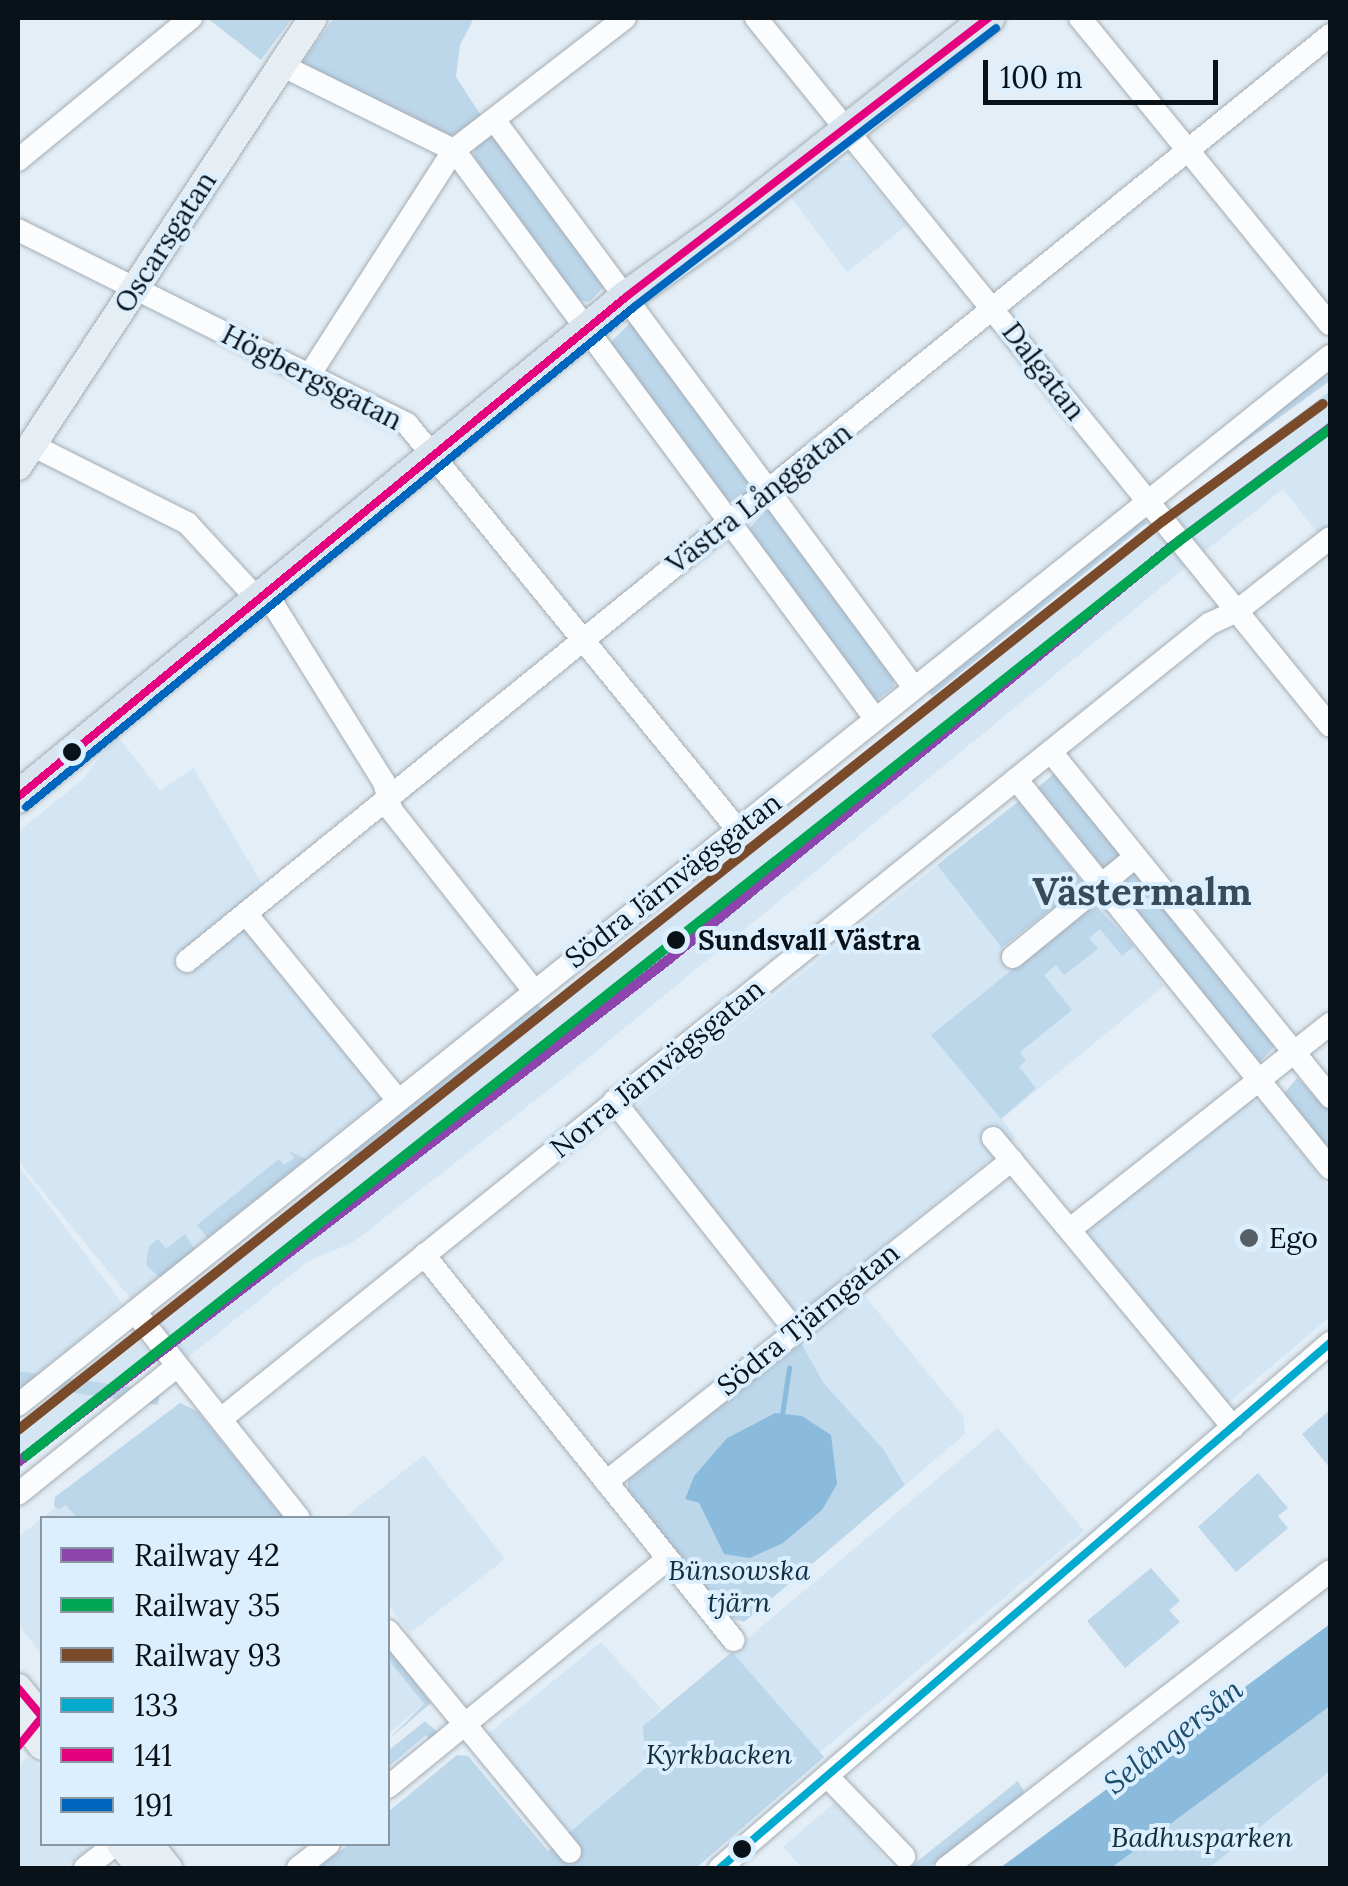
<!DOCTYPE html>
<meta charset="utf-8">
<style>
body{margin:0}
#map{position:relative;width:1348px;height:1886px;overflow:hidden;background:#e4eef6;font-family:Lora,serif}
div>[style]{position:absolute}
.built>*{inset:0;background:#d4e6f4;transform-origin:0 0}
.green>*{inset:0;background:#bcd6ea;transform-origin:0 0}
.water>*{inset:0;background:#8abadc}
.stream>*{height:5px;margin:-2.5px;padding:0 2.5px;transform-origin:2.5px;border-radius:2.5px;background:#8abadc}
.roads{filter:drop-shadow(0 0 2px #a4adb4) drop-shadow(0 0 2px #a4adb4)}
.minor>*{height:22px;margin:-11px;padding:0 11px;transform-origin:11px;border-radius:11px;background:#fbfcfe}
.major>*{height:28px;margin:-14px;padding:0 14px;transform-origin:14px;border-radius:14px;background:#e7eef3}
.highway>*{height:32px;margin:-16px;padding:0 16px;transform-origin:16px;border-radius:16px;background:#d8e5ee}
.bus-1>*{height:8px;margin:-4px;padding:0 4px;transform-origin:4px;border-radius:4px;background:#00a9ce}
.bus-2>*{height:8px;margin:-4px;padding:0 4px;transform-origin:4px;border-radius:4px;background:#e5007d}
.bus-3>*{height:8px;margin:-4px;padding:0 4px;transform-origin:4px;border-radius:4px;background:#0065bd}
.rail-1>*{height:10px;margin:-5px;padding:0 5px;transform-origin:5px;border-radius:5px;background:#8e44ad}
.rail-2>*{height:10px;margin:-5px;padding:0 5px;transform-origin:5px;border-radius:5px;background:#00a651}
.rail-3>*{height:10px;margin:-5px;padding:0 5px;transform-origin:5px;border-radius:5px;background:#7a4b2a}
.dots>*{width:28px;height:28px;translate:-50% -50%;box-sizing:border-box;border:5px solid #dceffe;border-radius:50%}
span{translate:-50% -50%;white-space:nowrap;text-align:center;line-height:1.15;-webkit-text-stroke:8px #dceffe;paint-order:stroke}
.street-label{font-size:28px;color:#0a1219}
.stop-label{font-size:28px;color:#0a1219;font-weight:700}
.left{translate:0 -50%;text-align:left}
.poi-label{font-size:28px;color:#0a1219}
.park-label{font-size:28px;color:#122f42;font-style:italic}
.water-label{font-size:30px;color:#1d4e6e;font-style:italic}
.district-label{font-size:38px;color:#374b5a;font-weight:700}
.frame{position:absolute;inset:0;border:20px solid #0a1219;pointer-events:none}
.legend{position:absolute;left:40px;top:1516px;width:350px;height:330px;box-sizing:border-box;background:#dceffe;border:2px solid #8897a2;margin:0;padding:12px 18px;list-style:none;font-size:30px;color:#0a1219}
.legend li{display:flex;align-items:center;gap:20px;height:50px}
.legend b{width:50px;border:2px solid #8897a2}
.scale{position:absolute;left:983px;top:60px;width:235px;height:45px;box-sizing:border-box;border:5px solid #0a1219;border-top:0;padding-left:12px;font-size:30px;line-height:35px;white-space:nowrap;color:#0a1219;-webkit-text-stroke:8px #dceffe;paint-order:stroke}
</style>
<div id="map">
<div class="built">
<i style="clip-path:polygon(851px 159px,907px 225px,847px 272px,788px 193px,829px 163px)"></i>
<i style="clip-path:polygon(1330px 404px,1330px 549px,1283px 489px,1204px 552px,1175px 515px)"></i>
<i style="clip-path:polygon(1153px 528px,1186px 567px,560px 1081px,352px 1243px,308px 1261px,187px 1358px,159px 1324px)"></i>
<i style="clip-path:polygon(117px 735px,160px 791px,193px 768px,264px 887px,240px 905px,383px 1098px,131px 1299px,18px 1161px,18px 832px,82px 780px)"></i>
<i style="clip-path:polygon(937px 865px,1016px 964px,1102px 905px,1164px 986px,1002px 1119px,1016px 1138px,803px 1310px,788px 1307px,634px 1118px,635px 1108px)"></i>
<i style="clip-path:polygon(1247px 1099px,1261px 1102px,1330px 1189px,1330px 1317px,1227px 1404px,1088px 1236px,1090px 1226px)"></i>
<i style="clip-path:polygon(18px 1165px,122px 1303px,18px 1392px)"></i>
<i style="clip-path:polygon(864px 1295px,963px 1416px,965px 1434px,905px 1485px,883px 1449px,823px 1382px,801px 1343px)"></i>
<i style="clip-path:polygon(140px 1341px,154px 1359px,18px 1470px,18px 1437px)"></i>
<i style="clip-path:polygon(185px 1406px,275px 1518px,42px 1518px,42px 1655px,18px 1624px,18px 1537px)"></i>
<i style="left:998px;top:1428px;width:134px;height:348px;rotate:50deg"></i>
<i style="clip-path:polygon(424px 1455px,505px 1559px,410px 1633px,388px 1605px,388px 1518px,344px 1518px)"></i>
<i style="clip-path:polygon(601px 1642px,661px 1709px,643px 1726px,645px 1767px,570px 1833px,488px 1734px)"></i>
<i style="clip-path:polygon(388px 1658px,424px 1704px,388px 1734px)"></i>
<i style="clip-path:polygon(27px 1757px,42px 1768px,42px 1844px,95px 1844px,64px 1868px,18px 1868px,18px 1766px)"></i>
<i style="clip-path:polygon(1330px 1771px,1330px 1868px,1209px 1868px)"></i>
<i style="clip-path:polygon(836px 1801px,893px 1868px,802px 1868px,783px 1847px)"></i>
</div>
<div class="green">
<i style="clip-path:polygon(207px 18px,292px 18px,261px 60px)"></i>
<i style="clip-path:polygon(334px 18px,474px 18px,460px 45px,456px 77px,482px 117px,448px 138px,301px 63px)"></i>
<i style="clip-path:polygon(495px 135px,606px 285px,589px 302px,577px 300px,474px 159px,475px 145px)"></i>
<i style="clip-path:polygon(632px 321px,752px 479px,752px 492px,738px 504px,727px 502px,609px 344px)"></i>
<i style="clip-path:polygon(1330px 369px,1330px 381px,1171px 495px)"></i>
<i style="clip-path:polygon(1330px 391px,1330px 404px,1175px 515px,1181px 503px)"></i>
<i style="clip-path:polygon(767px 509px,776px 513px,893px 678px,894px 687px,875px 701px,747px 531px)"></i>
<i style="clip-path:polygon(1140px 515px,1147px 523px,932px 696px,924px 687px,934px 688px,1126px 533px)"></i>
<i style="clip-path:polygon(1057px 771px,1120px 855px,1104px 869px,1036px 789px)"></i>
<i style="left:1019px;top:801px;width:105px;height:104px;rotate:52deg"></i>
<i style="clip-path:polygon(1138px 870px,1276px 1045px,1258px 1064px,1116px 891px,1116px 883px)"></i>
<i style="clip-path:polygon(1094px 904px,1134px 946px,1122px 956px,1100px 929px,1089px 938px,1098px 949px,1064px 975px,1056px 965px,1044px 975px,1072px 1010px,1020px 1052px,1026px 1060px,1019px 1067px,1036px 1088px,1001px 1119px,931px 1035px)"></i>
<i style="clip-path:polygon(535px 1001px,542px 1009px,353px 1160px,343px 1161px)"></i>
<i style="clip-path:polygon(1297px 1078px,1330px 1110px,1330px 1155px,1282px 1096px)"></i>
<i style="clip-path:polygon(289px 1151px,306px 1159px,208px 1238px,197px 1225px,279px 1159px,284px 1165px,294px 1158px)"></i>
<i style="clip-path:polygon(353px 1171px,159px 1324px,158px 1315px,334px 1175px)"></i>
<i style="clip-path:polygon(185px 1234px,195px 1250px,160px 1278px,146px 1265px,149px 1246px,158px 1239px,166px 1249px)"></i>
<i style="clip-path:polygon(evenodd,801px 1343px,823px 1382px,883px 1449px,905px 1485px,744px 1622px,723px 1615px,628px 1497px,628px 1480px,801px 1343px,775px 1413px,822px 1510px,761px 1554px,724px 1553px,699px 1503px,685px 1499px,694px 1476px,727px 1438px,775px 1413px)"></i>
<i style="left:160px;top:1391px;width:14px;height:144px;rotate:98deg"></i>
<i style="clip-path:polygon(180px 1403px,197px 1411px,284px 1518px,77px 1518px,66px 1505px,58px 1510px,54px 1505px,55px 1497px)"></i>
<i style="clip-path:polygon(1330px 1410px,1330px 1468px,1302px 1434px)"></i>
<i style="clip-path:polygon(1258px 1473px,1288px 1508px,1278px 1516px,1288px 1528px,1236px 1572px,1198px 1527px)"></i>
<i style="clip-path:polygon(1151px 1568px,1180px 1601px,1169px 1610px,1180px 1622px,1125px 1668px,1087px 1621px)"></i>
<i style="clip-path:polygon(388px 1648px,431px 1703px,388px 1740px,424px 1704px,388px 1659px)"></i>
<i style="clip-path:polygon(732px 1652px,824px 1757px,696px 1868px,318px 1868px,349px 1844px,388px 1844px,388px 1812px,457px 1755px,468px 1756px,548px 1851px,645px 1768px,643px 1726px)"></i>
<i style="clip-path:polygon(1330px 1706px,1330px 1771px,1209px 1868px,1111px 1868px)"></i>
<i style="clip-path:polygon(425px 1721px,443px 1737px,434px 1744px,426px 1735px,388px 1767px,388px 1751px)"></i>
<i style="clip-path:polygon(1018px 1781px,1024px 1791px,1020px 1799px,928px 1868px,909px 1868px)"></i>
</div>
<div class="water">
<i style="clip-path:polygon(775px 1413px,802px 1416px,831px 1435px,837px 1484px,822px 1510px,783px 1543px,750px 1558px,724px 1554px,699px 1503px,685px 1499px,694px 1476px,727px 1438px)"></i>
<i style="clip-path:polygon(1330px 1624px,1330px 1706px,1111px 1868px,1000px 1868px)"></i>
</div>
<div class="stream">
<i style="left:782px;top:1414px;width:47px;rotate:-81.3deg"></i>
</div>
<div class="roads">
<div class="minor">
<i style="left:756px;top:18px;width:911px;rotate:50.97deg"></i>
<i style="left:1080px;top:18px;width:395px;rotate:50.8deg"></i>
<i style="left:281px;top:65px;width:193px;rotate:26.2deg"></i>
<i style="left:454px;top:150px;width:706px;rotate:53.47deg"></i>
<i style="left:495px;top:121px;width:703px;rotate:53.51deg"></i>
<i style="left:18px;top:160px;width:224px;rotate:-39.4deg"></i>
<i style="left:18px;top:230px;width:435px;rotate:26.5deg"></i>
<i style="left:407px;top:424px;width:524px;rotate:50.81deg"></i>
<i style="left:310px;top:374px;width:266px;rotate:-57.3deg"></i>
<i style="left:454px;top:150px;width:216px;rotate:-37.7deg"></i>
<i style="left:32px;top:445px;width:174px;rotate:26.7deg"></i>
<i style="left:187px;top:523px;width:91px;rotate:47.2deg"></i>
<i style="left:249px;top:590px;width:28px;rotate:30deg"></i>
<i style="left:273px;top:604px;width:210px;rotate:58.1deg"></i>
<i style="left:384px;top:782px;width:30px;rotate:75deg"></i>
<i style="left:392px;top:811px;width:229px;rotate:51.7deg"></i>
<i style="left:1051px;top:752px;width:444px;rotate:51deg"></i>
<i style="left:1016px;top:779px;width:500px;rotate:51.1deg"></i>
<i style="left:247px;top:915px;width:237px;rotate:50.8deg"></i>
<i style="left:1013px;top:957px;width:158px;rotate:-39.3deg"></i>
<i style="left:187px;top:961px;width:1471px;rotate:-39.01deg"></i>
<i style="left:614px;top:1101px;width:290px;rotate:51.7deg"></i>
<i style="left:993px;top:1138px;width:376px;rotate:50.3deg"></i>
<i style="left:1073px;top:1227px;width:328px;rotate:-38.3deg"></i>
<i style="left:424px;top:1255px;width:494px;rotate:51.2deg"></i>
<i style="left:135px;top:1312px;width:263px;rotate:51.5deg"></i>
<i style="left:18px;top:1405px;width:1680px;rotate:-38.64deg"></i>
<i style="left:221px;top:1419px;width:1268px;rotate:-38.82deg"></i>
<i style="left:1209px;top:624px;width:31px;rotate:-25deg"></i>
<i style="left:1237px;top:611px;width:118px;rotate:-38.1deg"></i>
<i style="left:606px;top:1482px;width:518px;rotate:-38.42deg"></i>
<i style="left:18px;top:1494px;width:204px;rotate:-38.8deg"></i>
<i style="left:388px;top:1631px;width:286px;rotate:50.5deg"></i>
<i style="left:828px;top:1777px;width:110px;rotate:46.1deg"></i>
<i style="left:388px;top:1787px;width:359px;rotate:-39.2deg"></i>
<i style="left:85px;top:1868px;width:39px;rotate:-38deg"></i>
<i style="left:298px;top:1868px;width:39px;rotate:-38deg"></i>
<i style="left:720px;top:1868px;width:805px;rotate:-40.72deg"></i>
<i style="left:946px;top:1868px;width:485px;rotate:-37.7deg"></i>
</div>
<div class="major">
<i style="left:18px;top:466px;width:536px;rotate:-56.64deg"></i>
<i style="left:18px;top:1688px;width:38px;rotate:51deg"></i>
<i style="left:18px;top:1715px;width:39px;rotate:52deg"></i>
<i style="left:121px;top:1844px;width:31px;rotate:50deg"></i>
<i style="left:149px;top:1844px;width:31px;rotate:52deg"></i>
</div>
<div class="highway">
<i style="left:18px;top:797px;width:787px;rotate:-39.43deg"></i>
<i style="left:626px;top:297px;width:123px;rotate:-35.4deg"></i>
<i style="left:726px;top:226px;width:335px;rotate:-38.4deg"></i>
</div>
</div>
<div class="bus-1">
<i style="left:720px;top:1868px;width:805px;rotate:-40.72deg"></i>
</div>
<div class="bus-2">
<i style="left:18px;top:797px;width:787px;rotate:-39.43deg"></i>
<i style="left:626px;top:297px;width:457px;rotate:-37.6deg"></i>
<i style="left:18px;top:1688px;width:38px;rotate:50deg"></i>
<i style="left:42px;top:1717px;width:38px;rotate:129deg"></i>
</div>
<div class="bus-3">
<i style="left:26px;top:807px;width:787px;rotate:-39.43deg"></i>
<i style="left:634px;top:307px;width:457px;rotate:-37.6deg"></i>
</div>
<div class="rail-1">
<i style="left:18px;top:1462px;width:821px;rotate:-37.68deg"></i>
<i style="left:668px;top:960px;width:651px;rotate:-39.39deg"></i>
<i style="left:1171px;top:547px;width:199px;rotate:-36.8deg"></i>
</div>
<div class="rail-2">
<i style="left:26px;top:1456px;width:1472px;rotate:-38.43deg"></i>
<i style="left:1179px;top:541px;width:188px;rotate:-36.6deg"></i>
</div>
<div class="rail-3">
<i style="left:18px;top:1430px;width:1462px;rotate:-38.45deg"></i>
<i style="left:1163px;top:521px;width:198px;rotate:-36.2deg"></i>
</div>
<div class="dots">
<i style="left:72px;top:752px;background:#0a1219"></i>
<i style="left:676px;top:940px;background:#0a1219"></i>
<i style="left:1249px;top:1238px;background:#565f66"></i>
<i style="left:742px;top:1849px;background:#0a1219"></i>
</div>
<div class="street-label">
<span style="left:165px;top:242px;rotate:-57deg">Oscarsgatan</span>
<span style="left:1044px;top:371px;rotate:52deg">Dalgatan</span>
<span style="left:312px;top:377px;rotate:27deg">Högbergsgatan</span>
<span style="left:759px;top:498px;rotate:-38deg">Västra Långgatan</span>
<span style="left:673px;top:880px;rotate:-38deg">Södra Järnvägsgatan</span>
<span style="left:657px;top:1068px;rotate:-39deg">Norra Järnvägsgatan</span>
<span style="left:808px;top:1319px;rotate:-39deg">Södra Tjärngatan</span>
</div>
<div class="stop-label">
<span class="left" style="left:698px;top:940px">Sundsvall Västra</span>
</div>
<div class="poi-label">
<span class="left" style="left:1269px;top:1238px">Ego</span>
</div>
<div class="park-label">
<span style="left:739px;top:1586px">Bünsowska<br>tjärn</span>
<span style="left:719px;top:1754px">Kyrkbacken</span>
<span style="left:1202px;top:1837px">Badhusparken</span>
</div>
<div class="water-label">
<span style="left:1173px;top:1736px;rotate:-38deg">Selångersån</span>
</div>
<div class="district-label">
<span style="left:1142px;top:892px">Västermalm</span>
</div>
<div class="frame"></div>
<ul class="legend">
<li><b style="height:12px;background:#8e44ad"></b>Railway 42</li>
<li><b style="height:12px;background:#00a651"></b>Railway 35</li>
<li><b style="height:12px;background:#7a4b2a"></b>Railway 93</li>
<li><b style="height:12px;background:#00a9ce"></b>133</li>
<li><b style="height:12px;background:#e5007d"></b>141</li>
<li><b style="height:12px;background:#0065bd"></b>191</li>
</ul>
<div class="scale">100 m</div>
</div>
